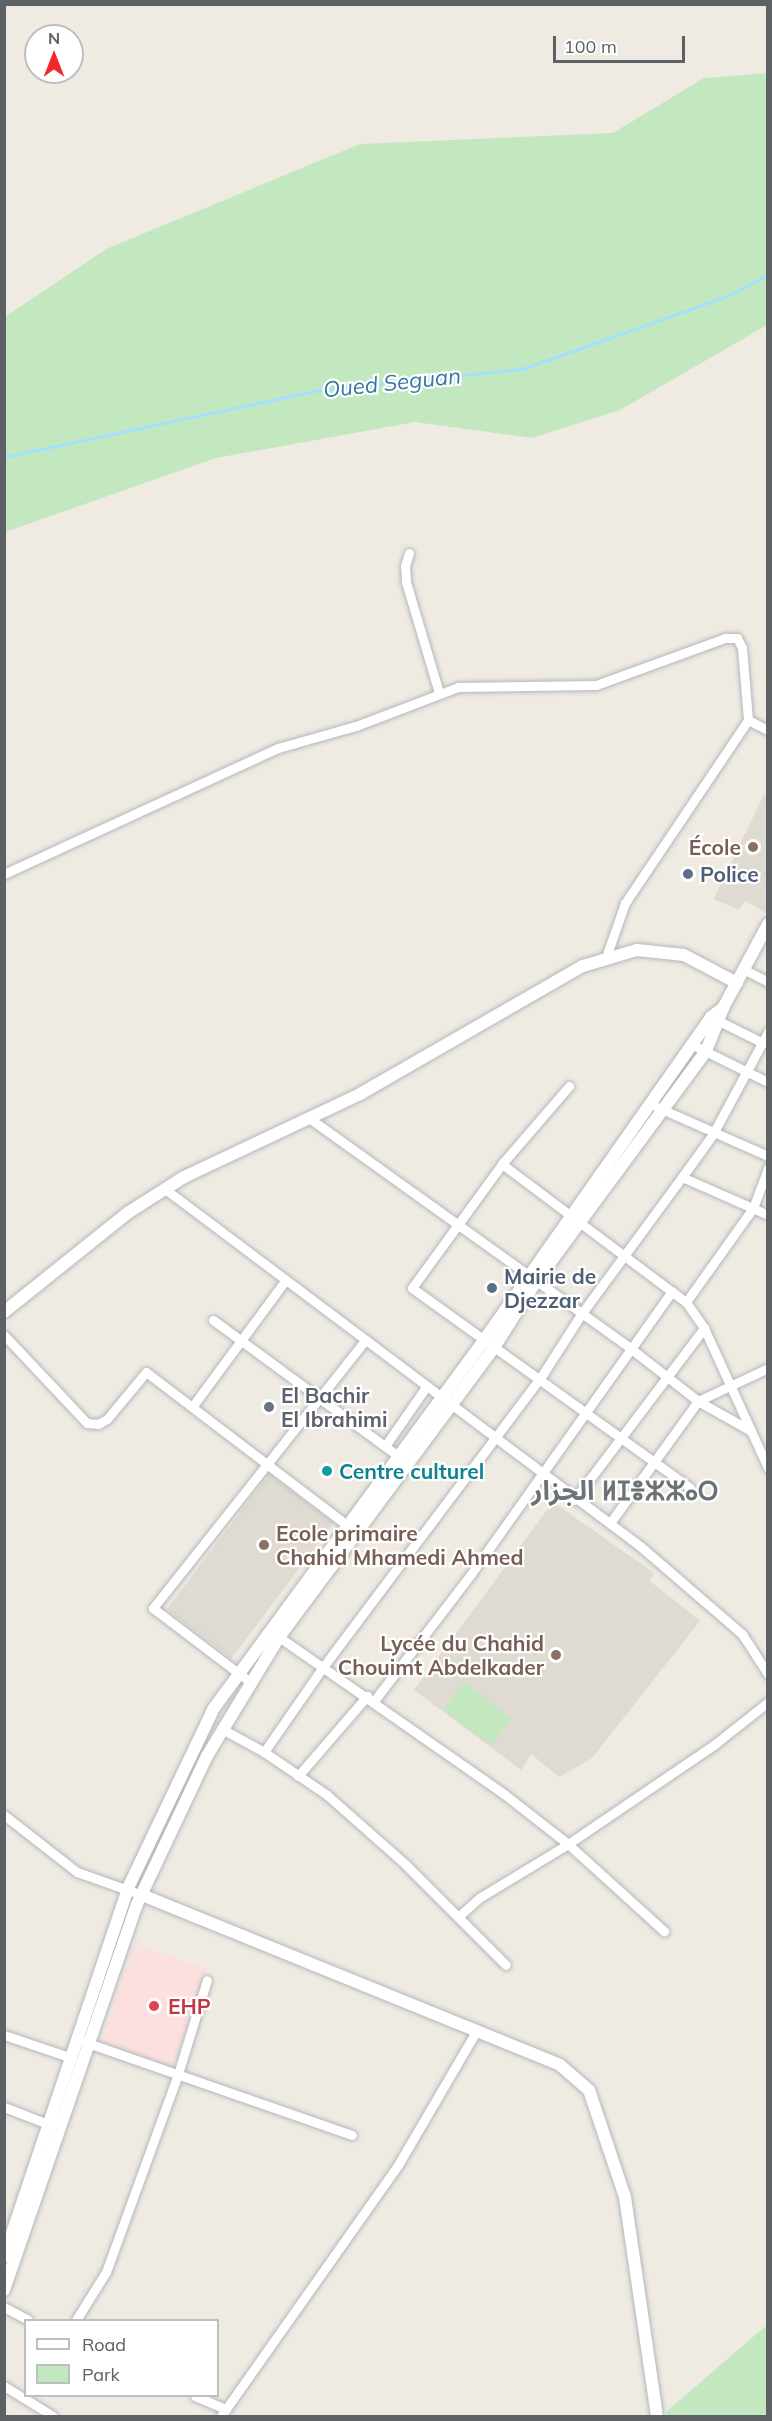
<!DOCTYPE html>
<meta charset="utf-8">
<style>
body{margin:0}
#map{position:relative;width:772px;height:2421px;overflow:hidden;background:#efebe3;font-family:Mulish,"Noto Sans Arabic","Noto Sans Tifinagh",sans-serif}
div>[style]{position:absolute}
.education>*{inset:0;background:#dfdad2;transform-origin:0 0}
.medical>*{inset:0;background:#fcdfdf;transform-origin:0 0}
.green>*{inset:0;background:#c3e8bf;transform-origin:0 0}
.stream>*{height:3px;margin:-1.5px;padding:0 1.5px;transform-origin:1.5px;border-radius:1.5px;background:#a3e0ff}
.roads{filter:drop-shadow(0 0 2px #b4b7bb) drop-shadow(0 0 2px #b4b7bb)}
.street>*{height:9px;margin:-4.5px;padding:0 4.5px;transform-origin:4.5px;border-radius:4.5px;background:#fff}
.secondary>*{height:12px;margin:-6px;padding:0 6px;transform-origin:6px;border-radius:6px;background:#fff}
.dots>*{width:16px;height:16px;translate:-50% -50%;box-sizing:border-box;border:3px solid #fff;border-radius:50%}
span{translate:-50% -50%;white-space:nowrap;text-align:center;line-height:1.15;-webkit-text-stroke:4.5px #fff;paint-order:stroke}
.education-label{font-size:21px;color:#785e54;font-weight:700}
.right{translate:-100% -50%;text-align:right}
.left{translate:0 -50%;text-align:left}
.service-label{font-size:21px;color:#4e5e75;font-weight:700}
.worship-label{font-size:21px;color:#5b616d;font-weight:700}
.culture-label{font-size:21px;color:#0d838f;font-weight:700}
.health-label{font-size:21px;color:#be3a42;font-weight:700}
.water-label{font-size:22px;color:#3777a3;font-style:italic}
.district-label{font-size:27px;color:#6c7377;font-weight:700}
.frame{position:absolute;inset:0;border:6px solid #5b6165;pointer-events:none}
.legend{position:absolute;left:24px;top:2319px;width:195px;height:78px;box-sizing:border-box;background:#fff;border:2px solid #bdc0c1;margin:0;padding:8px 10px;list-style:none;font-size:18px;color:#5b6165}
.legend li{display:flex;align-items:center;gap:12px;height:30px}
.legend b{width:30px;border:2px solid #bdc0c1}
.north{position:absolute;left:24px;top:24px;width:60px;height:60px;box-sizing:border-box;background:#fff;border:2px solid #bdc0c1;border-radius:50%;rotate:0deg;font-size:16px;font-weight:700;line-height:24px;text-align:center;color:#5b6165}
.north::after{content:'';display:block;margin:auto;width:21px;height:27px;background:#f0282c;clip-path:polygon(50% 0,100% 100%,50% 72%,0 100%)}
.scale{position:absolute;left:553px;top:36px;width:132px;height:27px;box-sizing:border-box;border:3px solid #5b6165;border-top:0;padding-left:8px;font-size:18px;line-height:21px;white-space:nowrap;color:#5b6165;-webkit-text-stroke:4px #fff;paint-order:stroke}
</style>
<div id="map">
<div class="education">
<i style="clip-path:polygon(764px 794px,768px 796px,766px 913px,745px 901px,739px 910px,714px 899px)"></i>
<i style="left:269px;top:1474px;width:81px;height:170px;rotate:37deg"></i>
<i style="clip-path:polygon(553px 1502px,654px 1573px,650px 1581px,700px 1621px,592px 1758px,559px 1777px,531px 1754px,521px 1770px,414px 1690px)"></i>
</div>
<div class="medical">
<i style="left:135px;top:1944px;width:76px;height:105px;rotate:19deg"></i>
</div>
<div class="green">
<i style="clip-path:polygon(767px 73px,767px 325px,620px 410px,532px 438px,415px 422px,216px 458px,5px 532px,5px 317px,106px 249px,360px 144px,613px 133px,704px 78px)"></i>
<i style="left:464px;top:1682px;width:60px;height:34px;rotate:37deg"></i>
<i style="clip-path:polygon(767px 2325px,767px 2416px,667px 2416px,666px 2412px)"></i>
</div>
<div class="stream">
<i style="left:4px;top:457px;width:322px;rotate:-12deg"></i>
<i style="left:319px;top:390px;width:204px;rotate:-5.9deg"></i>
<i style="left:522px;top:369px;width:221px;rotate:-19.6deg"></i>
<i style="left:730px;top:295px;width:43px;rotate:-28.9deg"></i>
</div>
<div class="roads">
<div class="street">
<i style="left:409px;top:553px;width:14px;rotate:107deg"></i>
<i style="left:405px;top:566px;width:16px;rotate:86deg"></i>
<i style="left:406px;top:582px;width:116px;rotate:73.4deg"></i>
<i style="left:4px;top:874px;width:302px;rotate:-24.7deg"></i>
<i style="left:278px;top:748px;width:81px;rotate:-15.8deg"></i>
<i style="left:356px;top:726px;width:109px;rotate:-20.9deg"></i>
<i style="left:458px;top:687px;width:138px;rotate:-0.8deg"></i>
<i style="left:596px;top:685px;width:137px;rotate:-20deg"></i>
<i style="left:725px;top:638px;width:12px"></i>
<i style="left:737px;top:638px;width:11px;rotate:63deg"></i>
<i style="left:742px;top:648px;width:72px;rotate:85.2deg"></i>
<i style="left:748px;top:720px;width:22px;rotate:27deg"></i>
<i style="left:605px;top:960px;width:60px;rotate:-70.7deg"></i>
<i style="left:625px;top:903px;width:220px;rotate:-56.1deg"></i>
<i style="left:743px;top:969px;width:28px;rotate:27deg"></i>
<i style="left:713px;top:1018px;width:56px;rotate:26.6deg"></i>
<i style="left:693px;top:1045px;width:84px;rotate:26.3deg"></i>
<i style="left:569px;top:1086px;width:103px;rotate:130.7deg"></i>
<i style="left:502px;top:1164px;width:153px;rotate:126deg"></i>
<i style="left:412px;top:1288px;width:342px;rotate:35.7deg"></i>
<i style="left:657px;top:1107px;width:121px;rotate:23.8deg"></i>
<i style="left:309px;top:1118px;width:395px;rotate:35.6deg"></i>
<i style="left:630px;top:1348px;width:86px;rotate:37.9deg"></i>
<i style="left:698px;top:1401px;width:61px;rotate:29.5deg"></i>
<i style="left:502px;top:1164px;width:230px;rotate:36.9deg"></i>
<i style="left:686px;top:1302px;width:32px;rotate:55deg"></i>
<i style="left:704px;top:1328px;width:154px;rotate:65.4deg"></i>
<i style="left:682px;top:1177px;width:94px;rotate:23.8deg"></i>
<i style="left:165px;top:1189px;width:594px;rotate:36.93deg"></i>
<i style="left:640px;top:1546px;width:135px;rotate:40.8deg"></i>
<i style="left:742px;top:1634px;width:48px;rotate:57deg"></i>
<i style="left:686px;top:1302px;width:115px;rotate:-54.5deg"></i>
<i style="left:753px;top:1208px;width:43px;rotate:-69.4deg"></i>
<i style="left:213px;top:1320px;width:230px;rotate:36.3deg"></i>
<i style="left:4px;top:1335px;width:121px;rotate:46.7deg"></i>
<i style="left:87px;top:1423px;width:11px;rotate:5deg"></i>
<i style="left:98px;top:1424px;width:10px;rotate:-29deg"></i>
<i style="left:107px;top:1419px;width:61px;rotate:-50.3deg"></i>
<i style="left:146px;top:1372px;width:258px;rotate:37.3deg"></i>
<i style="left:192px;top:1407px;width:157px;rotate:-53.6deg"></i>
<i style="left:385px;top:1446px;width:72px;rotate:-55.2deg"></i>
<i style="left:574px;top:1500px;width:216px;rotate:-52.9deg"></i>
<i style="left:610px;top:1523px;width:150px;rotate:-54.2deg"></i>
<i style="left:698px;top:1401px;width:77px;rotate:-25.2deg"></i>
<i style="left:279px;top:1637px;width:274px;rotate:34.9deg"></i>
<i style="left:504px;top:1794px;width:81px;rotate:38deg"></i>
<i style="left:568px;top:1844px;width:130px;rotate:42.2deg"></i>
<i style="left:250px;top:1682px;width:122px;rotate:-142.7deg"></i>
<i style="left:153px;top:1608px;width:340px;rotate:-51.6deg"></i>
<i style="left:374px;top:1701px;width:160px;rotate:-52.6deg"></i>
<i style="left:471px;top:1574px;width:347px;rotate:-54.6deg"></i>
<i style="left:222px;top:1729px;width:48px;rotate:28.7deg"></i>
<i style="left:264px;top:1752px;width:103px;rotate:-55.2deg"></i>
<i style="left:323px;top:1667px;width:363px;rotate:-53.1deg"></i>
<i style="left:541px;top:1377px;width:76px;rotate:-57.4deg"></i>
<i style="left:582px;top:1313px;width:169px;rotate:-53.7deg"></i>
<i style="left:682px;top:1177px;width:53px;rotate:-54.2deg"></i>
<i style="left:713px;top:1134px;width:116px;rotate:-61.7deg"></i>
<i style="left:264px;top:1752px;width:76px;rotate:34.3deg"></i>
<i style="left:327px;top:1795px;width:106px;rotate:41.5deg"></i>
<i style="left:406px;top:1865px;width:141px;rotate:45deg"></i>
<i style="left:298px;top:1776px;width:106px;rotate:-49.2deg"></i>
<i style="left:4px;top:1815px;width:93px;rotate:38deg"></i>
<i style="left:77px;top:1872px;width:69px;rotate:19.5deg"></i>
<i style="left:458px;top:1917px;width:28px;rotate:-42deg"></i>
<i style="left:479px;top:1898px;width:104px;rotate:-31.2deg"></i>
<i style="left:568px;top:1844px;width:178px;rotate:-34.2deg"></i>
<i style="left:715px;top:1744px;width:68px;rotate:-38.4deg"></i>
<i style="left:4px;top:2035px;width:72px;rotate:18.7deg"></i>
<i style="left:79px;top:2040px;width:289px;rotate:19.2deg"></i>
<i style="left:4px;top:2107px;width:53px;rotate:21.2deg"></i>
<i style="left:4px;top:2307px;width:27px;rotate:28deg"></i>
<i style="left:76px;top:2320px;width:57px;rotate:-58deg"></i>
<i style="left:106px;top:2272px;width:211px;rotate:-70deg"></i>
<i style="left:178px;top:2074px;width:98px;rotate:-72.9deg"></i>
<i style="left:4px;top:2386px;width:57px;rotate:31.5deg"></i>
<i style="left:195px;top:2396px;width:34px;rotate:23deg"></i>
<i style="left:221px;top:2416px;width:307px;rotate:-54.8deg"></i>
<i style="left:398px;top:2165px;width:156px;rotate:-59.7deg"></i>
</div>
<div class="secondary">
<i style="left:4px;top:1312px;width:160px;rotate:-38.7deg"></i>
<i style="left:129px;top:1212px;width:65px;rotate:-32.5deg"></i>
<i style="left:184px;top:1177px;width:195px;rotate:-25.2deg"></i>
<i style="left:360px;top:1094px;width:257px;rotate:-29.9deg"></i>
<i style="left:583px;top:966px;width:56px;rotate:-16.5deg"></i>
<i style="left:637px;top:950px;width:47px;rotate:6.1deg"></i>
<i style="left:684px;top:955px;width:60px;rotate:27.8deg"></i>
<i style="left:142px;top:1895px;width:451px;rotate:22.1deg"></i>
<i style="left:560px;top:2065px;width:38px;rotate:41deg"></i>
<i style="left:589px;top:2090px;width:113px;rotate:71.4deg"></i>
<i style="left:625px;top:2197px;width:221px;rotate:81.7deg"></i>
<i style="left:4px;top:2257px;width:389px;rotate:-71.4deg"></i>
<i style="left:128px;top:1888px;width:199px;rotate:-64.5deg"></i>
<i style="left:214px;top:1708px;width:458px;rotate:-53.7deg"></i>
<i style="left:485px;top:1339px;width:393px;rotate:-54.9deg"></i>
<i style="left:711px;top:1017px;width:15px;rotate:-37deg"></i>
<i style="left:4px;top:2290px;width:408px;rotate:-71deg"></i>
<i style="left:137px;top:1904px;width:164px;rotate:-64.7deg"></i>
<i style="left:207px;top:1756px;width:139px;rotate:-58.8deg"></i>
<i style="left:279px;top:1637px;width:362px;rotate:-53.4deg"></i>
<i style="left:495px;top:1346px;width:75px;rotate:-57.6deg"></i>
<i style="left:535px;top:1283px;width:288px;rotate:-53.6deg"></i>
<i style="left:706px;top:1051px;width:46px;rotate:-68.4deg"></i>
<i style="left:723px;top:1008px;width:95px;rotate:-61.8deg"></i>
</div>
</div>
<div class="dots">
<i style="left:753px;top:847px;background:#8d6e63"></i>
<i style="left:688px;top:874px;background:#5c6f8a"></i>
<i style="left:492px;top:1288px;background:#5c6f8a"></i>
<i style="left:269px;top:1407px;background:#6b7280"></i>
<i style="left:327px;top:1471px;background:#0f9aa8"></i>
<i style="left:264px;top:1545px;background:#8d6e63"></i>
<i style="left:556px;top:1655px;background:#8d6e63"></i>
<i style="left:154px;top:2006px;background:#e0444e"></i>
</div>
<div class="education-label">
<span class="right" style="left:741px;top:847px">École</span>
<span class="left" style="left:276px;top:1545px">Ecole primaire<br>Chahid Mhamedi Ahmed</span>
<span class="right" style="left:544px;top:1655px">Lycée du Chahid<br>Chouimt Abdelkader</span>
</div>
<div class="service-label">
<span class="left" style="left:700px;top:874px">Police</span>
<span class="left" style="left:504px;top:1288px">Mairie de<br>Djezzar</span>
</div>
<div class="worship-label">
<span class="left" style="left:281px;top:1407px">El Bachir<br>El Ibrahimi</span>
</div>
<div class="culture-label">
<span class="left" style="left:339px;top:1471px">Centre culturel</span>
</div>
<div class="health-label">
<span class="left" style="left:168px;top:2006px">EHP</span>
</div>
<div class="water-label">
<span style="left:392px;top:383px;rotate:-6deg">Oued Seguan</span>
</div>
<div class="district-label">
<span style="left:625px;top:1491px">الجزار ⵍⵊⴻⵣⵣⴰⵔ</span>
</div>
<div class="frame"></div>
<ul class="legend">
<li><b style="height:8px;background:#fff"></b>Road</li>
<li><b style="height:16px;background:#c3e8bf"></b>Park</li>
</ul>
<div class="north">N</div>
<div class="scale">100 m</div>
</div>
